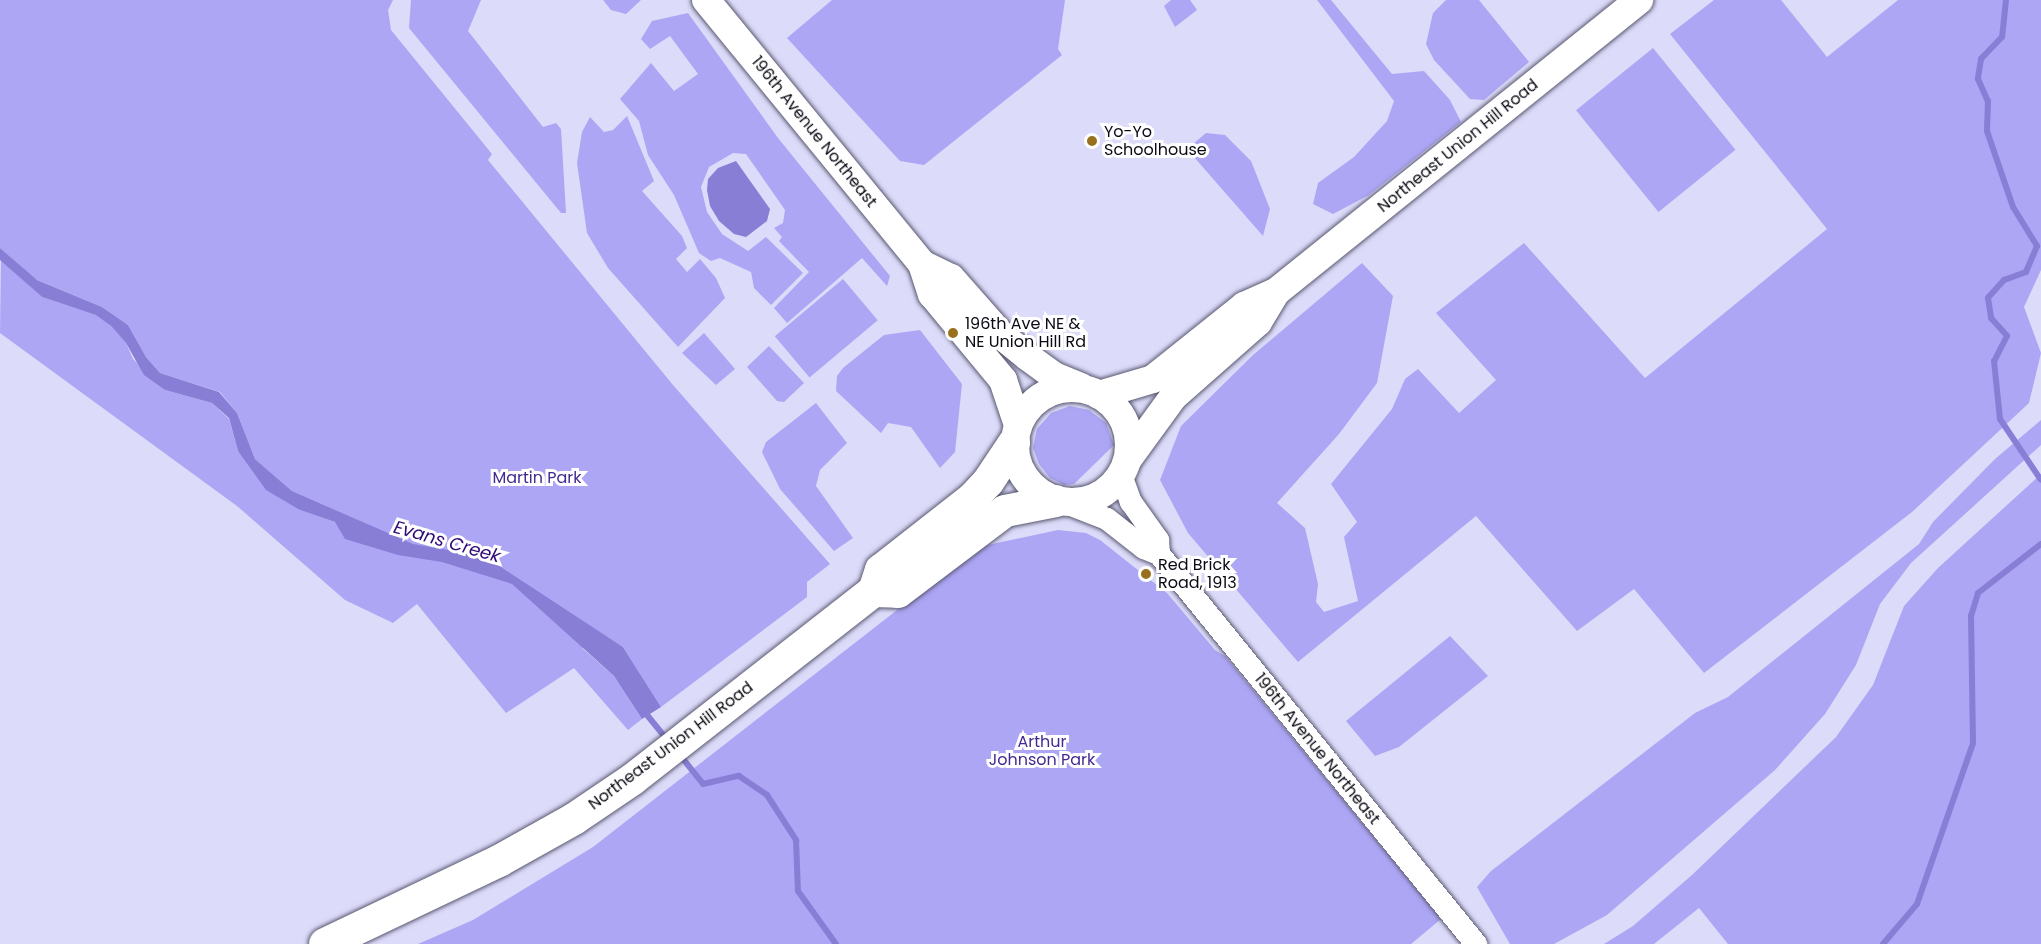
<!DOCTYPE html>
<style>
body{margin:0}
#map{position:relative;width:2041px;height:944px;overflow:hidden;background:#dcdbf9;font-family:Poppins,sans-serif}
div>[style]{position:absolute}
.green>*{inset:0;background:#ada6f5;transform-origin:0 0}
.water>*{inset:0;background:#887ed6}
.stream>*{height:6px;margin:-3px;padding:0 3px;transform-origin:3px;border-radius:3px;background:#887ed6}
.roads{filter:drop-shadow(0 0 2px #595871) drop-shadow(0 0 2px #595871)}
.minor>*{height:22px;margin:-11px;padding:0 11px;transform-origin:11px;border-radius:11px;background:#fff}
.tertiary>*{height:28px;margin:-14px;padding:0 14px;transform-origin:14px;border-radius:14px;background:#fff}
.tertiary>.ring{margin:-14px;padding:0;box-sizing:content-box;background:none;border:28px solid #fff;border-radius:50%}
.secondary>*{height:32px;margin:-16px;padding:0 16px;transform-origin:16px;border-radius:16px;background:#fff}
.dots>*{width:16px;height:16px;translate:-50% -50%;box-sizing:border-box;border:3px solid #fff;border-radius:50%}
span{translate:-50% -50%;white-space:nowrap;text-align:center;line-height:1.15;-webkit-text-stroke:6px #fff;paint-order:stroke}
.street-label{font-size:16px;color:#0b0a14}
.poi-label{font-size:16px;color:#0b0a14}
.left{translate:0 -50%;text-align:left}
.park-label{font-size:16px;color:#432a91}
.water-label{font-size:18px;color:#2f0a76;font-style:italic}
</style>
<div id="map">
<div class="green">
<i style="clip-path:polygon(0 0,393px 0,388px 10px,391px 30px,492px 154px,488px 160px,673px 385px,830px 564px,807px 582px,807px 597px,661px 707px,623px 647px,602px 634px,582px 648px,614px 676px,642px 719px,628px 730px,574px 668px,506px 713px,417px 604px,393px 623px,345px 600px,237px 506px,0 333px,1px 260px,42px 297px,97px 315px,111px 326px,126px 343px,133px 359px,165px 390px,212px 403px,229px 419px,238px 451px,300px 510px,335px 522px,360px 521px,292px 491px,255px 459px,237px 413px,220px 392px,160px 373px,146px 357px,128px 325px,102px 307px,35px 279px,0 248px)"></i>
<i style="clip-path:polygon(411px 0,481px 0,468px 31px,543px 127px,556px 123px,561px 129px,566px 213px,561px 213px,409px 28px)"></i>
<i style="clip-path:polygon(603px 0,641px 0,626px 14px,611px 10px)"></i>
<i style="clip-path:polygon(832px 0,1065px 0,1058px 49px,1062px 55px,924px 165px,900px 161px,787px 38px)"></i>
<i style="clip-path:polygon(1171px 0,1190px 0,1197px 10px,1175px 27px,1164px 6px)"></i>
<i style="clip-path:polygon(1317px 0,1331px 0,1392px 74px,1424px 71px,1450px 100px,1461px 122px,1369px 195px,1333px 214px,1313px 204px,1318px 183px,1354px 157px,1387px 121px,1394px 101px)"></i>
<i style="clip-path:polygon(1446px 0,1479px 0,1529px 62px,1484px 100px,1470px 99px,1434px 60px,1426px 44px,1433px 13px)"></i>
<i style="clip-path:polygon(1714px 0,1781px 0,1827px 57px,1898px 0,2041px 0,2041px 270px,2024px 307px,2041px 353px,2029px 403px,1912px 512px,1704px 673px,1634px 589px,1577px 631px,1476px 516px,1298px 662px,1188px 533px,1160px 480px,1181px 426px,1253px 355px,1362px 263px,1393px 296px,1377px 383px,1339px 434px,1277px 503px,1305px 528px,1318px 584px,1316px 602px,1324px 612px,1358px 601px,1344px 537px,1357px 522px,1331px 484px,1392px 409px,1405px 379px,1418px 369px,1459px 413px,1496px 380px,1436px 313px,1524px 243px,1645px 378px,1827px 229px,1670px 34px)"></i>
<i style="clip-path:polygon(688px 13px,778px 138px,890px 276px,887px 286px,862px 258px,787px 323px,774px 308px,809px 272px,779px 241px,782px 237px,774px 228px,783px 223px,785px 210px,746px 154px,733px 153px,709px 167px,701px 187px,707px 212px,722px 234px,748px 251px,766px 237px,803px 273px,771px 305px,754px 288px,751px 272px,720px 258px,711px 261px,699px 253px,674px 195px,648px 155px,639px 121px,620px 99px,651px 63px,674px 91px,698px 74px,670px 36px,650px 49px,641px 39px,652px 21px)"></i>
<i style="left:1653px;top:48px;width:131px;height:99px;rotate:51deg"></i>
<i style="clip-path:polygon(627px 116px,654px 181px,642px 191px,682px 236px,687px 248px,676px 259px,687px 272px,700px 259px,716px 278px,725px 298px,678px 347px,608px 268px,587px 233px,577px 163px,582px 132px,590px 117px,604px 132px,613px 130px)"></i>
<i style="clip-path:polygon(1206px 133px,1225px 135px,1251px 161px,1270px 209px,1263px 236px,1187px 149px)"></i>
<i style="left:843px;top:279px;width:54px;height:89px;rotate:50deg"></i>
<i style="clip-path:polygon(920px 330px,962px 384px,955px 452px,940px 468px,911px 427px,888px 423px,881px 433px,836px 391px,837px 376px,843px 368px,884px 335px)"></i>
<i style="clip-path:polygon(704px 333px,735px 369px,716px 385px,682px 353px)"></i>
<i style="clip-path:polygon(769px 346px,804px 383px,784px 402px,777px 401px,747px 367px)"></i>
<i style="clip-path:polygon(816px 403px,847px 443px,820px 470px,816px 486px,853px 538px,834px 551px,780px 489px,762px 452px,766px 442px)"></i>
<i style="clip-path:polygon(1070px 406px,1089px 410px,1106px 423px,1114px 445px,1074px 484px,1064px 485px,1050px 478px,1039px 464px,1033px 448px,1037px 429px,1051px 413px)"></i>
<i style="clip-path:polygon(2041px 420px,2041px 445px,1911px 563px,1880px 604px,1856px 665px,1825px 714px,1775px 770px,1607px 915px,1554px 944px,1510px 944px,1477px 887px,1491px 871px,1695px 713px,1728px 697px,1919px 544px,1933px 522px,1995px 459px)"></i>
<i style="clip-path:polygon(2041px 474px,2041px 944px,1728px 944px,1699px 908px,1654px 944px,1604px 944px,1633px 926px,1692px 875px,1836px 737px,1873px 685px,1904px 606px,1938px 568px)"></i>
<i style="clip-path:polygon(1058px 530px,1086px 533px,1100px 540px,1167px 593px,1215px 650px,1225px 656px,1441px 919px,1411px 944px,418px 944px,473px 920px,593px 847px,978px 547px)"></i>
<i style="clip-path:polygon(1450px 636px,1488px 676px,1399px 747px,1375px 756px,1346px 721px)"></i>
</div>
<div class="water">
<i style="clip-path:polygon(736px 161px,770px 209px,767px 221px,746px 237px,734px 234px,719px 221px,710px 206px,707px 190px,708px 179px,718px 168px)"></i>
<i style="clip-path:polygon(0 248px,37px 280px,102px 307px,128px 325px,146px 357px,160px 373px,219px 392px,237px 413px,255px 459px,292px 491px,413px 544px,484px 556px,623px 647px,661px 707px,642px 719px,614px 676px,512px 584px,442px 562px,398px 555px,345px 539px,335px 522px,300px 510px,266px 490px,238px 451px,229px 418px,212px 403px,165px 390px,144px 375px,126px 343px,111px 326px,96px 315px,42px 297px,0 260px)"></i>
</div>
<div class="stream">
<i style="left:2006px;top:0;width:37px;rotate:96deg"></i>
<i style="left:2002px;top:37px;width:30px;rotate:134deg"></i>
<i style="left:1981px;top:59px;width:20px;rotate:99deg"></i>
<i style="left:1978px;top:79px;width:24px;rotate:66deg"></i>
<i style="left:1988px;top:101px;width:30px;rotate:92deg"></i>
<i style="left:1987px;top:131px;width:80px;rotate:71.1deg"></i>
<i style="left:2013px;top:207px;width:46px;rotate:58.4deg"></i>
<i style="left:2037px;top:246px;width:28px;rotate:113deg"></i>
<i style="left:2026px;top:272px;width:23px;rotate:160deg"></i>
<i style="left:2004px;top:280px;width:24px;rotate:132deg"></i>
<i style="left:1988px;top:298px;width:20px;rotate:81deg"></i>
<i style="left:1991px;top:318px;width:24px;rotate:48deg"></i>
<i style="left:2007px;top:336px;width:28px;rotate:117deg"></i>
<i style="left:1994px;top:361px;width:58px;rotate:84.1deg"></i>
<i style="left:2000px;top:419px;width:73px;rotate:56.1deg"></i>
<i style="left:643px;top:710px;width:41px;rotate:50.9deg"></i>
<i style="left:679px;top:754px;width:38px;rotate:51deg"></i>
<i style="left:703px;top:784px;width:37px;rotate:-13deg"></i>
<i style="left:739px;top:776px;width:34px;rotate:34deg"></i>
<i style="left:767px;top:795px;width:54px;rotate:57.2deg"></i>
<i style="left:796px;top:840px;width:51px;rotate:87.8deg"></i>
<i style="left:798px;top:891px;width:65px;rotate:54.4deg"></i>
<i style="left:1883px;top:944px;width:52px;rotate:-49.6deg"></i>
<i style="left:1917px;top:904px;width:170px;rotate:-70.8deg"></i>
<i style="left:1973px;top:743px;width:127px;rotate:-90.9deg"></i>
<i style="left:1971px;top:616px;width:24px;rotate:-73deg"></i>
<i style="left:1978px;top:593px;width:80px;rotate:-37.9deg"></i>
</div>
<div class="roads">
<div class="minor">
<i style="left:1121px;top:475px;width:29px;rotate:70deg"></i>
<i style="left:1131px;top:502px;width:47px;rotate:54.6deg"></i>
<i style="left:1158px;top:540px;width:14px;rotate:86deg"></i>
<i style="left:1066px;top:503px;width:44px;rotate:21.3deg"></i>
<i style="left:1107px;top:519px;width:47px;rotate:38.1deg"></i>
<i style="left:1144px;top:548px;width:16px;rotate:22deg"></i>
<i style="left:1159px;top:554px;width:503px;rotate:50.9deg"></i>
</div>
<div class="tertiary">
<i style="left:706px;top:0;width:341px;rotate:50.7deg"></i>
<i style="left:922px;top:264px;width:32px;rotate:72deg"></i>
<i style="left:932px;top:294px;width:112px;rotate:50.5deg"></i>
<i style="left:1003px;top:380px;width:47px;rotate:71.6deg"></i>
<i style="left:922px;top:264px;width:32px;rotate:26deg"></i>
<i style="left:951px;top:278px;width:76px;rotate:48.7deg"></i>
<i style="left:1001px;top:335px;width:35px;rotate:39deg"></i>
<i style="left:1028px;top:357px;width:32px;rotate:36deg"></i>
<i style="left:1054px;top:376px;width:29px;rotate:22deg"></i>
<i class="ring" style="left:1015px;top:388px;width:86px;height:86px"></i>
<i style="left:1099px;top:395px;width:56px;rotate:-16.5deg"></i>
<i style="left:1153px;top:379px;width:117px;rotate:-38.7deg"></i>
<i style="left:1244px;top:306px;width:35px;rotate:-24deg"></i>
<i style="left:1276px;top:292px;width:466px;rotate:-38.8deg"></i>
<i style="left:1128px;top:459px;width:77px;rotate:-54deg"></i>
<i style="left:1173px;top:397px;width:113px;rotate:-41.4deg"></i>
<i style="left:1258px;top:322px;width:35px;rotate:-59deg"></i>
</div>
<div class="secondary">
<i style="left:874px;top:591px;width:24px;rotate:2deg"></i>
<i style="left:898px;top:592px;width:134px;rotate:-37.1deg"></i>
<i style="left:1005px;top:511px;width:52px;rotate:-11.1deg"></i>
<i style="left:325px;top:944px;width:193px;rotate:-25.5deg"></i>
<i style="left:499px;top:861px;width:86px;rotate:-29.2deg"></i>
<i style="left:574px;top:819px;width:71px;rotate:-34.1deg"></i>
<i style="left:633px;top:779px;width:306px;rotate:-38deg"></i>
<i style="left:874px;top:591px;width:22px;rotate:-72deg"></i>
<i style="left:881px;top:570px;width:117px;rotate:-38deg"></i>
<i style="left:973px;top:498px;width:22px;rotate:-47deg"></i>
<i style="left:988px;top:482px;width:47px;rotate:-56.3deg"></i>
</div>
</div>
<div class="dots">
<i style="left:1092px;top:141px;background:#99711d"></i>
<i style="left:953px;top:333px;background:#99711d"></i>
<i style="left:1146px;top:574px;background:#99711d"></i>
</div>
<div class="street-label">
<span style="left:814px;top:132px;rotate:51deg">196th Avenue Northeast</span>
<span style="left:1458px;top:146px;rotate:-39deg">Northeast Union Hill Road</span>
<span style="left:671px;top:746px;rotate:-37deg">Northeast Union Hill Road</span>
<span style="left:1317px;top:749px;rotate:51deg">196th Avenue Northeast</span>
</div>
<div class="poi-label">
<span class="left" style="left:1104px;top:141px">Yo-Yo<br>Schoolhouse</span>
<span class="left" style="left:965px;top:333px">196th Ave NE &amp;<br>NE Union Hill Rd</span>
<span class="left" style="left:1158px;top:574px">Red Brick<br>Road, 1913</span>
</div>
<div class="park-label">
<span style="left:537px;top:478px">Martin Park</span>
<span style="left:1042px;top:751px">Arthur<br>Johnson Park</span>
</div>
<div class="water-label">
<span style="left:447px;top:542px;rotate:16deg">Evans Creek</span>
</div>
</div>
